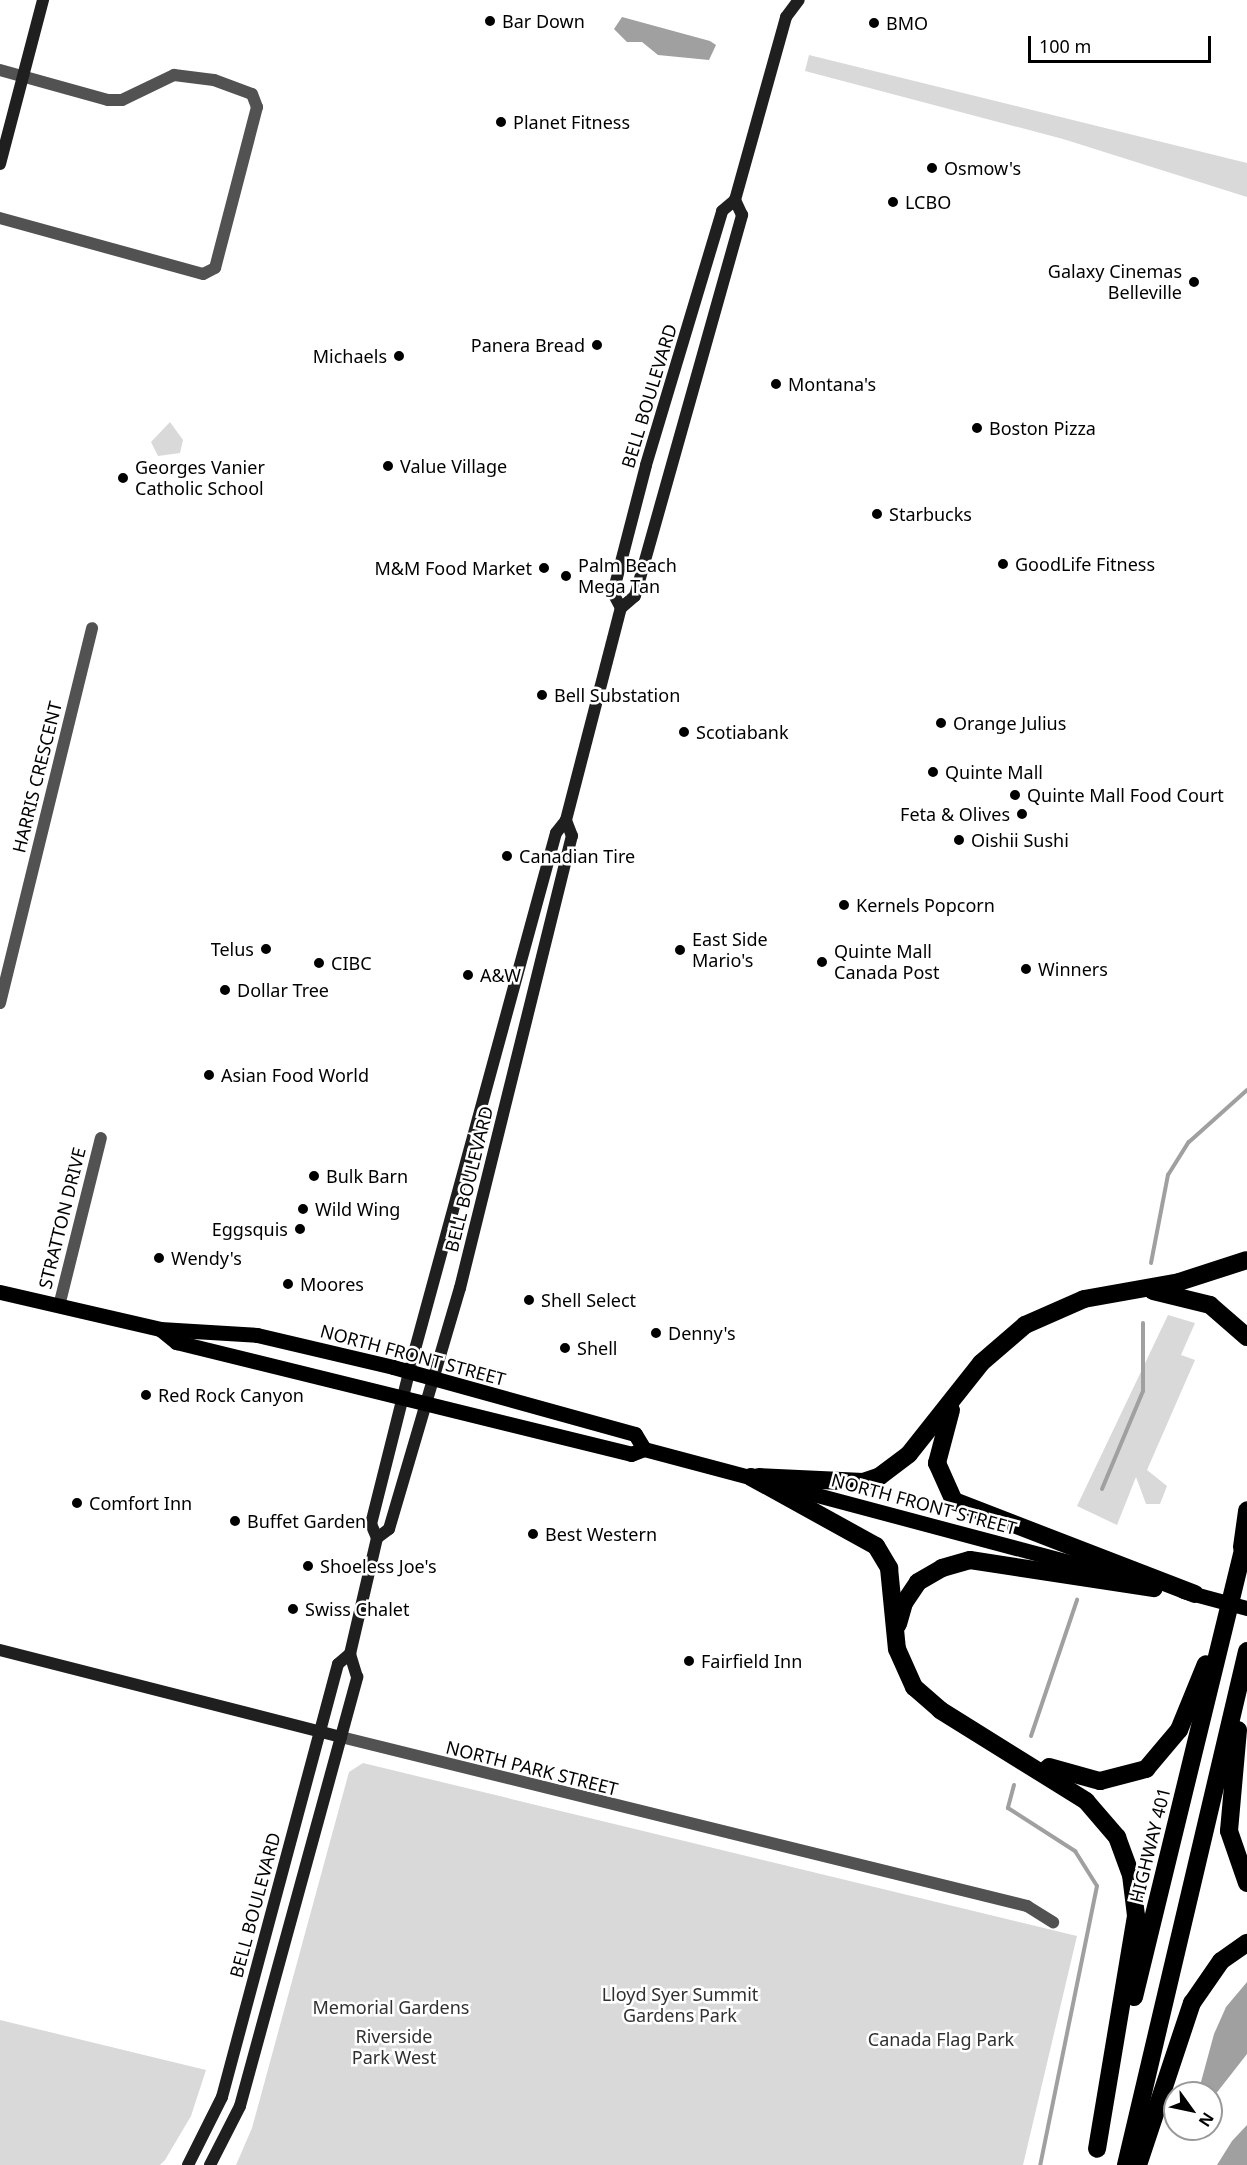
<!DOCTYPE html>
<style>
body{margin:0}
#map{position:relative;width:1247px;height:2165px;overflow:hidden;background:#fff;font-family:"Noto Sans",sans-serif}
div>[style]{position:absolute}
.green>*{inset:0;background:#d9d9d9}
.water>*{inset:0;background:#a0a0a0}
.stream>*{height:4px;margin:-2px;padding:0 2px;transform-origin:2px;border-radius:2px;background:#a0a0a0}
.street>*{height:12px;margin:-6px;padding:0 6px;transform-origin:6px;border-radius:6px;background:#525252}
.secondary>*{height:12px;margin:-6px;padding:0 6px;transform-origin:6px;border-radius:6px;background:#1f1f1f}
.primary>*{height:15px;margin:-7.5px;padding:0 7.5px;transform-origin:7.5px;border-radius:7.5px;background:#000}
.highway>*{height:18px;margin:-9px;padding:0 9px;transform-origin:9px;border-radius:9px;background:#000}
.dots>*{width:16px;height:16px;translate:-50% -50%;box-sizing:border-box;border:3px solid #fff;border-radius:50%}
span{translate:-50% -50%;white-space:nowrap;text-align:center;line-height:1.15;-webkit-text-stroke:5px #fff;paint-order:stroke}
.poi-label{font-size:18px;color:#000}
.left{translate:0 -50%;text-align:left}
.right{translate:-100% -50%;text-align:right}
.street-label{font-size:18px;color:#000}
.park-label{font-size:18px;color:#303030}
.north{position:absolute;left:1163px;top:2081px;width:60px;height:60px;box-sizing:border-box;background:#fff;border:2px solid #999;border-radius:50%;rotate:123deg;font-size:16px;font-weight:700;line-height:24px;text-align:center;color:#000}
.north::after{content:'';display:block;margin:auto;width:21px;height:27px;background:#000;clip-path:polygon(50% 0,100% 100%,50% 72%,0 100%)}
.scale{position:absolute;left:1028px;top:36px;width:183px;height:27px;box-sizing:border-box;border:3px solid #000;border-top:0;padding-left:8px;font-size:18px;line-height:21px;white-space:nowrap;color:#000;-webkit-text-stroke:4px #fff;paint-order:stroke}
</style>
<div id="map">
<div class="green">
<i style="clip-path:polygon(809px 55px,1247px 163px,1247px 197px,1063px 139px,805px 71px)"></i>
<i style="clip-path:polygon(170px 422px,183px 440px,180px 453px,158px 456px,151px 442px)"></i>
<i style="clip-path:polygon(1168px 1315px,1195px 1323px,1181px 1355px,1195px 1360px,1147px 1470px,1167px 1486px,1160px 1504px,1146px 1504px,1136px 1477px,1117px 1525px,1077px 1506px)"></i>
<i style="clip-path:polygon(363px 1763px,1077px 1936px,1023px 2165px,236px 2165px,252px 2128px,349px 1772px)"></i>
<i style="clip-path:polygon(0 2020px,206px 2070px,191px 2116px,165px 2160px,160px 2165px,0 2165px)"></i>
</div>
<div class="water">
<i style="clip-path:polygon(622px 17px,710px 41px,716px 45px,709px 60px,658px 55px,642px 42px,627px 42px,614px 29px)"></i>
<i style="clip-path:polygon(1247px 1982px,1247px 2054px,1211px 2100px,1211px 2093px,1198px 2093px,1214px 2034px,1226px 2007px)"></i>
<i style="clip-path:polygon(1247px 2125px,1247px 2165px,1217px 2165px,1232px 2141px)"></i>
</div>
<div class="stream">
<i style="left:1151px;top:1263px;width:90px;rotate:-79.1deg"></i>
<i style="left:1168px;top:1175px;width:39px;rotate:-58deg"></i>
<i style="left:1189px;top:1142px;width:78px;rotate:-41.9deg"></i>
<i style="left:1102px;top:1489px;width:106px;rotate:-67.3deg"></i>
<i style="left:1143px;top:1391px;width:68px;rotate:-90deg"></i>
<i style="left:1031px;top:1736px;width:144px;rotate:-71.3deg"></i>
<i style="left:1014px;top:1785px;width:24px;rotate:105deg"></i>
<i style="left:1008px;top:1808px;width:80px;rotate:32.7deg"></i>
<i style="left:1075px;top:1851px;width:41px;rotate:57.8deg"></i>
<i style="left:1097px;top:1886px;width:285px;rotate:101.5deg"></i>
</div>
<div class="street">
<i style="left:0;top:70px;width:112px;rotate:15.5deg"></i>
<i style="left:108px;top:100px;width:14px"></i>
<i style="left:122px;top:100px;width:58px;rotate:-25.7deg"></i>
<i style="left:174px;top:75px;width:40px;rotate:7.1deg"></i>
<i style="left:214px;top:80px;width:40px;rotate:20.2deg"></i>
<i style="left:252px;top:94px;width:14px;rotate:69deg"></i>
<i style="left:257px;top:107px;width:166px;rotate:104.6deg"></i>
<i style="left:215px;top:268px;width:13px;rotate:153deg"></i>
<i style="left:203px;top:274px;width:211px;rotate:-164.6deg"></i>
<i style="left:0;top:1003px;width:386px;rotate:-76.2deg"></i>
<i style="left:59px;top:1306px;width:173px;rotate:-76deg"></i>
<i style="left:341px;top:1737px;width:707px;rotate:13.84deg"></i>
<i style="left:1027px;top:1906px;width:31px;rotate:32deg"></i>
</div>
<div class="secondary">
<i style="left:0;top:164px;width:170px;rotate:-75.3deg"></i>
<i style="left:621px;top:608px;width:17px;rotate:-118deg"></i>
<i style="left:613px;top:593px;width:132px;rotate:-75.5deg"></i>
<i style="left:646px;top:465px;width:265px;rotate:-73.3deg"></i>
<i style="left:722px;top:211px;width:17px;rotate:-40deg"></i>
<i style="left:735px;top:200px;width:190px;rotate:-74.4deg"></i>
<i style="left:786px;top:17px;width:21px;rotate:-53deg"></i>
<i style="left:377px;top:1538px;width:15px;rotate:-37deg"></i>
<i style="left:389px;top:1529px;width:251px;rotate:-73.6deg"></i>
<i style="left:460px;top:1288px;width:466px;rotate:-76.1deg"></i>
<i style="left:572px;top:836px;width:17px;rotate:-111deg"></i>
<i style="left:0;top:1650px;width:352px;rotate:14.3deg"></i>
<i style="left:188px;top:2165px;width:76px;rotate:-63.4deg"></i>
<i style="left:222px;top:2097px;width:448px;rotate:-75deg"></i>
<i style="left:338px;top:1664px;width:16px;rotate:-40deg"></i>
<i style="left:350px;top:1654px;width:119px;rotate:-76.9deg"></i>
<i style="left:377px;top:1538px;width:15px;rotate:-113deg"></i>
<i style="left:371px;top:1524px;width:176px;rotate:-75.9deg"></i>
<i style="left:414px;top:1353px;width:539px;rotate:-74.73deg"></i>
<i style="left:556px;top:833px;width:16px;rotate:-52deg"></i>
<i style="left:566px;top:820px;width:219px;rotate:-75.5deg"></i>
<i style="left:621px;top:608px;width:18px;rotate:-41deg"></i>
<i style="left:635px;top:596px;width:396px;rotate:-74.3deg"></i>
<i style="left:742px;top:215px;width:17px;rotate:-115deg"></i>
<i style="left:210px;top:2165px;width:66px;rotate:-63deg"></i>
<i style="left:240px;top:2106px;width:445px;rotate:-74.7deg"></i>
<i style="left:357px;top:1677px;width:24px;rotate:-107deg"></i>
</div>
<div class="primary">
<i style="left:0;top:1292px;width:164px;rotate:13deg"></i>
<i style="left:160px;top:1329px;width:97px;rotate:3.5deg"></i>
<i style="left:257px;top:1335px;width:140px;rotate:13.2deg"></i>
<i style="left:393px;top:1367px;width:251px;rotate:15.5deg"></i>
<i style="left:635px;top:1434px;width:17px;rotate:59deg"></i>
<i style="left:160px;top:1329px;width:21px;rotate:39deg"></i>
<i style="left:176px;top:1342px;width:469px;rotate:13.8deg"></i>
<i style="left:631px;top:1454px;width:14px;rotate:-21deg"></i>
<i style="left:644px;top:1449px;width:495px;rotate:14.9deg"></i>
<i style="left:1183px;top:1591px;width:66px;rotate:14.9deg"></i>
</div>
<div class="highway">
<i style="left:1153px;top:1291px;width:59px;rotate:13.8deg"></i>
<i style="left:1210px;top:1305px;width:49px;rotate:40.9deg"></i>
<i style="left:951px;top:1410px;width:55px;rotate:104.8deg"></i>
<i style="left:937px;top:1463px;width:42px;rotate:65.9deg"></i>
<i style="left:954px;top:1501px;width:258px;rotate:21.1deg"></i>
<i style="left:751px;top:1477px;width:143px;rotate:28.9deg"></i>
<i style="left:876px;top:1546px;width:26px;rotate:59deg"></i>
<i style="left:889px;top:1568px;width:81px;rotate:84.4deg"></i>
<i style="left:897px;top:1649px;width:42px;rotate:65.9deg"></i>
<i style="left:914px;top:1687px;width:35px;rotate:41deg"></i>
<i style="left:940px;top:1710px;width:172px;rotate:31.9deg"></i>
<i style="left:1086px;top:1801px;width:48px;rotate:49.3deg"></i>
<i style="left:1117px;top:1837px;width:40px;rotate:69.8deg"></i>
<i style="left:1131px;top:1875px;width:41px;rotate:83deg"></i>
<i style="left:1136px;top:1916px;width:236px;rotate:99.5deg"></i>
<i style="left:759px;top:1477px;width:104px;rotate:2.8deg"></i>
<i style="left:863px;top:1482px;width:18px;rotate:-19deg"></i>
<i style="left:880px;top:1476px;width:36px;rotate:-37deg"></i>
<i style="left:909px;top:1454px;width:116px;rotate:-51.6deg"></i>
<i style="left:981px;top:1363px;width:58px;rotate:-40.8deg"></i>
<i style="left:1025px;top:1325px;width:64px;rotate:-23.8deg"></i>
<i style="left:1084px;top:1299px;width:97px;rotate:-10.1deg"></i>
<i style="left:1179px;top:1282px;width:71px;rotate:-17.9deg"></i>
<i style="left:1242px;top:1547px;width:37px;rotate:-82deg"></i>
<i style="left:898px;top:1624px;width:22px;rotate:-74deg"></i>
<i style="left:904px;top:1603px;width:25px;rotate:-56deg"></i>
<i style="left:918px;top:1582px;width:28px;rotate:-30deg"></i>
<i style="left:942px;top:1568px;width:29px;rotate:-16deg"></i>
<i style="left:970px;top:1560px;width:186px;rotate:8.7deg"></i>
<i style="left:1238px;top:1730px;width:101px;rotate:95.1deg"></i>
<i style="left:1229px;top:1831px;width:55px;rotate:70.9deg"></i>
<i style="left:1049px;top:1767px;width:53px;rotate:15.4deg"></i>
<i style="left:1100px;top:1781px;width:48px;rotate:-14.6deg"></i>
<i style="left:1146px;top:1769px;width:51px;rotate:-49.8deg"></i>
<i style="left:1179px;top:1730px;width:71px;rotate:-67.8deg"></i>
<i style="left:1134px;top:1997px;width:476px;rotate:-76.3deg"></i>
<i style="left:1126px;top:2165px;width:528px;rotate:-76.75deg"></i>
<i style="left:1138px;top:2165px;width:171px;rotate:-71.6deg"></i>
<i style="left:1192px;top:2003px;width:51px;rotate:-55.4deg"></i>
<i style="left:1221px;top:1961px;width:32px;rotate:-35deg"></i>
</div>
<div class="dots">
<i style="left:490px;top:21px;background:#000"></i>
<i style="left:874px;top:23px;background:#000"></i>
<i style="left:501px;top:122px;background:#000"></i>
<i style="left:932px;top:168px;background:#000"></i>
<i style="left:893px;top:202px;background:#000"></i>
<i style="left:1194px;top:282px;background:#000"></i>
<i style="left:597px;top:345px;background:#000"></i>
<i style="left:399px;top:356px;background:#000"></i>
<i style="left:776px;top:384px;background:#000"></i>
<i style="left:977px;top:428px;background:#000"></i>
<i style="left:388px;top:466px;background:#000"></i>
<i style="left:123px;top:478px;background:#000"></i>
<i style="left:877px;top:514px;background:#000"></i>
<i style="left:1003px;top:564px;background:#000"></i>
<i style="left:544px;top:568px;background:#000"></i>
<i style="left:566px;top:576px;background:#000"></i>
<i style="left:542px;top:695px;background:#000"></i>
<i style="left:941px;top:723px;background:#000"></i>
<i style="left:684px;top:732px;background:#000"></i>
<i style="left:933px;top:772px;background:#000"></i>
<i style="left:1015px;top:795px;background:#000"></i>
<i style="left:1022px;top:814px;background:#000"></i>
<i style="left:959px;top:840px;background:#000"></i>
<i style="left:507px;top:856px;background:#000"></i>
<i style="left:844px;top:905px;background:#000"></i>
<i style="left:266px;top:949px;background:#000"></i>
<i style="left:680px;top:950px;background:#000"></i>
<i style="left:822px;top:962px;background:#000"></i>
<i style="left:319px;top:963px;background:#000"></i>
<i style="left:1026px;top:969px;background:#000"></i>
<i style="left:468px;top:975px;background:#000"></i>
<i style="left:225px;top:990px;background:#000"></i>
<i style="left:209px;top:1075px;background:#000"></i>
<i style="left:314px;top:1176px;background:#000"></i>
<i style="left:303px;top:1209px;background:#000"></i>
<i style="left:300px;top:1229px;background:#000"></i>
<i style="left:159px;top:1258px;background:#000"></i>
<i style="left:288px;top:1284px;background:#000"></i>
<i style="left:529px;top:1300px;background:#000"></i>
<i style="left:656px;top:1333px;background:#000"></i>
<i style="left:565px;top:1348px;background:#000"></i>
<i style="left:146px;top:1395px;background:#000"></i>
<i style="left:77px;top:1503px;background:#000"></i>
<i style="left:235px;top:1521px;background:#000"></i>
<i style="left:533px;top:1534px;background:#000"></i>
<i style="left:308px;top:1566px;background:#000"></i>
<i style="left:293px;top:1609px;background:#000"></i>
<i style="left:689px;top:1661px;background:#000"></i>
</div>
<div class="poi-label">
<span class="left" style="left:502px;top:21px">Bar Down</span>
<span class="left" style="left:886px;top:23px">BMO</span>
<span class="left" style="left:513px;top:122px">Planet Fitness</span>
<span class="left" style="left:944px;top:168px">Osmow's</span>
<span class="left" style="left:905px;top:202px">LCBO</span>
<span class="right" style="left:1182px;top:282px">Galaxy Cinemas<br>Belleville</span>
<span class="right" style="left:585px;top:345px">Panera Bread</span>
<span class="right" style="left:387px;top:356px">Michaels</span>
<span class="left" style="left:788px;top:384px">Montana's</span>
<span class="left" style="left:989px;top:428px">Boston Pizza</span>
<span class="left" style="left:400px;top:466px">Value Village</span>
<span class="left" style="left:135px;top:478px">Georges Vanier<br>Catholic School</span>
<span class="left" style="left:889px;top:514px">Starbucks</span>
<span class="left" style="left:1015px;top:564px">GoodLife Fitness</span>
<span class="left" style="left:578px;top:576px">Palm Beach<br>Mega Tan</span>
<span class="right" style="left:532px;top:568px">M&amp;M Food Market</span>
<span class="left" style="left:554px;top:695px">Bell Substation</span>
<span class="left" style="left:953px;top:723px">Orange Julius</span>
<span class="left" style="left:696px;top:732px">Scotiabank</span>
<span class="left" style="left:945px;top:772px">Quinte Mall</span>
<span class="left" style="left:1027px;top:795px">Quinte Mall Food Court</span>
<span class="right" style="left:1010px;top:814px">Feta &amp; Olives</span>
<span class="left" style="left:971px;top:840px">Oishii Sushi</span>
<span class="left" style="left:519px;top:856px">Canadian Tire</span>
<span class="left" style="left:856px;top:905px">Kernels Popcorn</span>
<span class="left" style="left:692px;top:950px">East Side<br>Mario's</span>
<span class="right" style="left:254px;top:949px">Telus</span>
<span class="left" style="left:834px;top:962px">Quinte Mall<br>Canada Post</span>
<span class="left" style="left:331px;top:963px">CIBC</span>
<span class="left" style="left:1038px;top:969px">Winners</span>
<span class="left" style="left:480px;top:975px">A&amp;W</span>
<span class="left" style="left:237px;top:990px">Dollar Tree</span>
<span class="left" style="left:221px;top:1075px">Asian Food World</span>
<span class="left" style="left:326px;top:1176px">Bulk Barn</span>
<span class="left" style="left:315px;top:1209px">Wild Wing</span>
<span class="right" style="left:288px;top:1229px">Eggsquis</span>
<span class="left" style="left:171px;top:1258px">Wendy's</span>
<span class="left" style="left:300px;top:1284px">Moores</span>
<span class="left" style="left:541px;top:1300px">Shell Select</span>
<span class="left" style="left:668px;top:1333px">Denny's</span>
<span class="left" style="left:577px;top:1348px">Shell</span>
<span class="left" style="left:158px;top:1395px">Red Rock Canyon</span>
<span class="left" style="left:89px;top:1503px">Comfort Inn</span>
<span class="left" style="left:247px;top:1521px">Buffet Garden</span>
<span class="left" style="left:545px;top:1534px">Best Western</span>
<span class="left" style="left:320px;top:1566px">Shoeless Joe's</span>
<span class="left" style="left:305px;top:1609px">Swiss Chalet</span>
<span class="left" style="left:701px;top:1661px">Fairfield Inn</span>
</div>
<div class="street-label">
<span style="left:649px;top:396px;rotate:-73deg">BELL BOULEVARD</span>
<span style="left:37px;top:777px;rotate:-76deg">HARRIS CRESCENT</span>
<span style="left:469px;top:1179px;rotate:-76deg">BELL BOULEVARD</span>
<span style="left:62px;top:1218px;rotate:-76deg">STRATTON DRIVE</span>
<span style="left:413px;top:1355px;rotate:15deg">NORTH FRONT STREET</span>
<span style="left:924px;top:1504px;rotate:15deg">NORTH FRONT STREET</span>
<span style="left:532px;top:1768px;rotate:14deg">NORTH PARK STREET</span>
<span style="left:1150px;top:1845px;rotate:-76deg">HIGHWAY 401</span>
<span style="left:255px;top:1905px;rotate:-75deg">BELL BOULEVARD</span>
</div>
<div class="park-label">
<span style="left:680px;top:2005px">Lloyd Syer Summit<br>Gardens Park</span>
<span style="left:391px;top:2007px">Memorial Gardens</span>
<span style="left:394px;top:2047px">Riverside<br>Park West</span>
<span style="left:941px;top:2039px">Canada Flag Park</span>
</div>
<div class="north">N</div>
<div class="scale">100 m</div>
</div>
